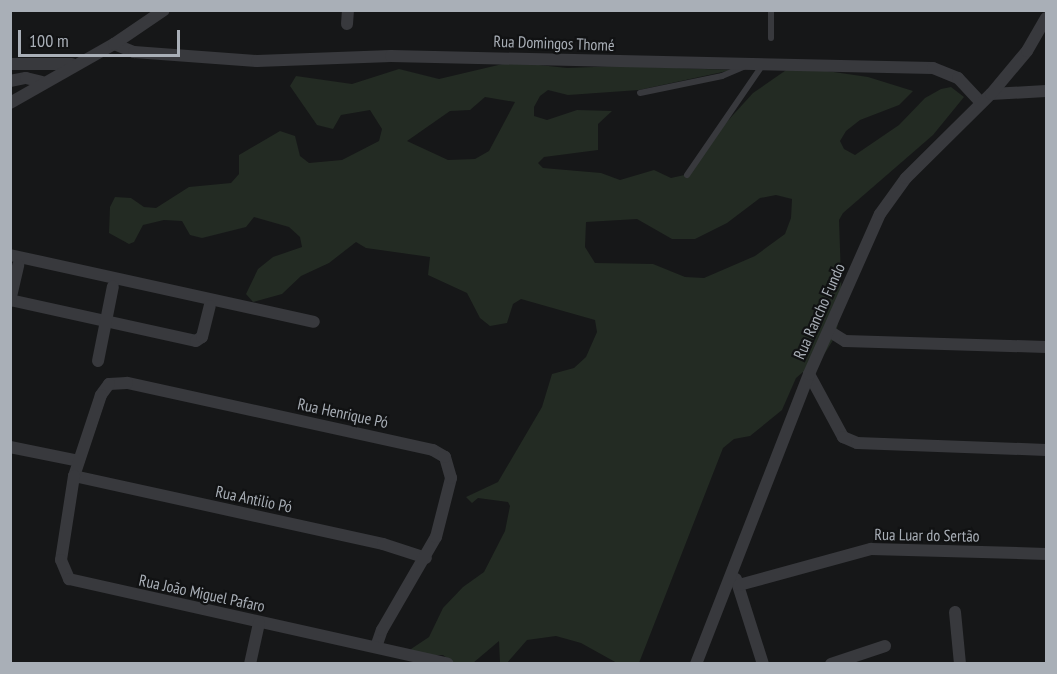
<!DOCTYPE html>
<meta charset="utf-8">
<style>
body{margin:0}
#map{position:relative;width:1057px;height:674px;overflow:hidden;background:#161718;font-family:"PT Sans Narrow",sans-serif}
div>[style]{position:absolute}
.green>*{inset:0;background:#232b23}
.service>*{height:6px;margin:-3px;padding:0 3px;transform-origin:3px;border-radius:3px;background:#38393d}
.minor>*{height:12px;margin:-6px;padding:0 6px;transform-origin:6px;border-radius:6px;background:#38393d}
span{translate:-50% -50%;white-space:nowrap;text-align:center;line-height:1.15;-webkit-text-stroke:4.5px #111213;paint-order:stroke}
.street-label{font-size:16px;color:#a9afb7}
.frame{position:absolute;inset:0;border:12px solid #a9afb7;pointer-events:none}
.scale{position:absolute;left:18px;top:30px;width:162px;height:27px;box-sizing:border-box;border:3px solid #a9afb7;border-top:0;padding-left:8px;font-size:18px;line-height:21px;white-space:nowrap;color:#a9afb7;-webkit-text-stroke:4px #111213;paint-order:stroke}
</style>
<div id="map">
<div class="green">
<i style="clip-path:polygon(evenodd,511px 62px,567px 68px,620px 66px,732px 70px,639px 90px,568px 95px,548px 90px,540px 96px,534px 107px,534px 116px,547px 120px,577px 110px,612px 111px,598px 124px,598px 150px,544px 157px,538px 163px,543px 168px,601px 173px,620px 180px,654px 170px,671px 178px,689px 174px,723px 126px,753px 93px,792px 66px,868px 77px,913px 91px,899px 105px,860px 120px,846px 131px,840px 141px,844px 149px,855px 155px,899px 125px,925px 98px,941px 89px,951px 87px,964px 97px,933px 135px,843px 213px,839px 220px,842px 305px,835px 337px,825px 353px,796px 378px,782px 410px,750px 436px,734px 439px,723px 448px,639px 663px,617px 663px,581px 643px,556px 636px,527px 640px,507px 663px,500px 663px,499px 641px,473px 663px,453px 663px,443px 655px,413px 655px,411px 649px,429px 637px,443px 608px,463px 587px,484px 572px,505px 531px,510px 506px,508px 502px,478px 498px,472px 503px,466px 497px,498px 482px,542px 407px,552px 374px,574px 368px,586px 357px,597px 332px,595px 320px,521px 299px,513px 304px,507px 323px,490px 326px,480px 318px,467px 293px,428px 275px,430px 257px,366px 248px,356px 242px,329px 263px,301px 276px,282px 294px,253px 302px,246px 294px,258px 269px,273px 257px,302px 247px,300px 237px,289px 227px,254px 217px,246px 227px,202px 238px,190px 235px,182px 221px,164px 220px,143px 225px,134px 242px,129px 244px,109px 233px,110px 207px,115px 197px,131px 198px,144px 207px,156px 208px,189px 187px,231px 183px,239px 174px,239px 155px,280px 131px,295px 136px,300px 156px,309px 163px,342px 160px,379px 141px,382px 129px,370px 110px,341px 115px,333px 129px,317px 125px,290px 86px,296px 76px,352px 84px,399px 69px,439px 79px,511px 62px,485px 97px,515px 102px,489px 151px,475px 159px,448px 160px,407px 141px,450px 111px,470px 110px,485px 97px,511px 62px,776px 195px,792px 199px,791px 218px,785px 234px,755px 256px,704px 278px,685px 277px,653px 264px,595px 263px,585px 247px,586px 222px,637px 219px,672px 239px,695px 239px,727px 223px,760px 198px,776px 195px)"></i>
</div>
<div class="service">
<i style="left:771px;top:38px;width:28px;rotate:-90deg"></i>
<i style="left:640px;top:93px;width:84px;rotate:-11.7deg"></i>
<i style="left:722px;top:76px;width:23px;rotate:-23deg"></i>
<i style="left:687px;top:175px;width:132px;rotate:-55.5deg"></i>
</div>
<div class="minor">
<i style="left:347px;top:24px;width:14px;rotate:-86deg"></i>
<i style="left:114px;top:44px;width:22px;rotate:22deg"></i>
<i style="left:134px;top:52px;width:123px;rotate:4.2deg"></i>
<i style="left:257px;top:61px;width:134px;rotate:-2.1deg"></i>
<i style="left:391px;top:56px;width:542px;rotate:1.27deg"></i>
<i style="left:933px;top:68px;width:27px;rotate:22deg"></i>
<i style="left:958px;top:78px;width:34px;rotate:47deg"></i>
<i style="left:10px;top:64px;width:62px"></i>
<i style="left:10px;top:81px;width:16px;rotate:-11deg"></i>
<i style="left:26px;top:78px;width:16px;rotate:14deg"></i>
<i style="left:991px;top:94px;width:55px;rotate:-3.1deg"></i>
<i style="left:10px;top:103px;width:120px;rotate:-29.6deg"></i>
<i style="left:114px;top:44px;width:60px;rotate:-34.2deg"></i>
<i style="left:10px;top:255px;width:311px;rotate:12.4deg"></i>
<i style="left:10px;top:300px;width:190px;rotate:12.4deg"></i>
<i style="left:196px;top:341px;width:7px;rotate:-34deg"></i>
<i style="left:202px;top:337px;width:32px;rotate:-76deg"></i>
<i style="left:10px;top:301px;width:37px;rotate:-77deg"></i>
<i style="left:829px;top:331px;width:19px;rotate:32deg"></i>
<i style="left:845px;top:341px;width:201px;rotate:1.7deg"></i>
<i style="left:98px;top:361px;width:76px;rotate:-78.7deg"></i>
<i style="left:809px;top:374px;width:72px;rotate:61.6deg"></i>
<i style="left:843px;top:437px;width:15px;rotate:23deg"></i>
<i style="left:857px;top:443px;width:189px;rotate:2.1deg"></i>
<i style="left:10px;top:447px;width:70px;rotate:11.5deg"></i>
<i style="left:74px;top:476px;width:316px;rotate:12.4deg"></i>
<i style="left:383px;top:544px;width:45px;rotate:18deg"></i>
<i style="left:736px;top:579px;width:89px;rotate:72.4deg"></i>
<i style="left:739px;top:585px;width:137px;rotate:-15.3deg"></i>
<i style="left:871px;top:549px;width:175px;rotate:1.6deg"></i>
<i style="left:955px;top:612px;width:52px;rotate:84.5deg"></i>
<i style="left:376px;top:647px;width:18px;rotate:-71deg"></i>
<i style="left:382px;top:630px;width:108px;rotate:-59.9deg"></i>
<i style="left:436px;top:537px;width:61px;rotate:-75.7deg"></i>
<i style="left:451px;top:478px;width:22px;rotate:-106deg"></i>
<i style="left:445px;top:457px;width:14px;rotate:-150deg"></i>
<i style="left:433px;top:450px;width:313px;rotate:-167.6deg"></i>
<i style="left:127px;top:383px;width:18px;rotate:177deg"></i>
<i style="left:109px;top:384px;width:14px;rotate:126deg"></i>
<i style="left:101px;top:395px;width:85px;rotate:108.4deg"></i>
<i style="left:74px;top:476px;width:85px;rotate:98.8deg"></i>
<i style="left:61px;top:560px;width:21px;rotate:67deg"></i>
<i style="left:69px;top:579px;width:388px;rotate:12.6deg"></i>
<i style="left:250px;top:664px;width:42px;rotate:-77.6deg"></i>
<i style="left:696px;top:664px;width:311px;rotate:-68.7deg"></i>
<i style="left:809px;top:374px;width:175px;rotate:-66.1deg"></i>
<i style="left:880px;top:214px;width:44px;rotate:-54.2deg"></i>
<i style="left:906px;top:178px;width:120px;rotate:-44.7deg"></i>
<i style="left:991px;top:94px;width:56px;rotate:-50.1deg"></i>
<i style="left:1027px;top:51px;width:38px;rotate:-60deg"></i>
<i style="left:831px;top:664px;width:57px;rotate:-18.4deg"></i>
</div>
<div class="street-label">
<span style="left:554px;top:43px;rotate:2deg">Rua Domingos Thomé</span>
<span style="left:819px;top:311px;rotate:-66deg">Rua Rancho Fundo</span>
<span style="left:343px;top:413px;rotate:12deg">Rua Henrique Pó</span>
<span style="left:254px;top:499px;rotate:12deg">Rua Antilio Pó</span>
<span style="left:927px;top:535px;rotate:1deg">Rua Luar do Sertão</span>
<span style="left:202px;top:593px;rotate:12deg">Rua João Miguel Pafaro</span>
</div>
<div class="frame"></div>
<div class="scale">100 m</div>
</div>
